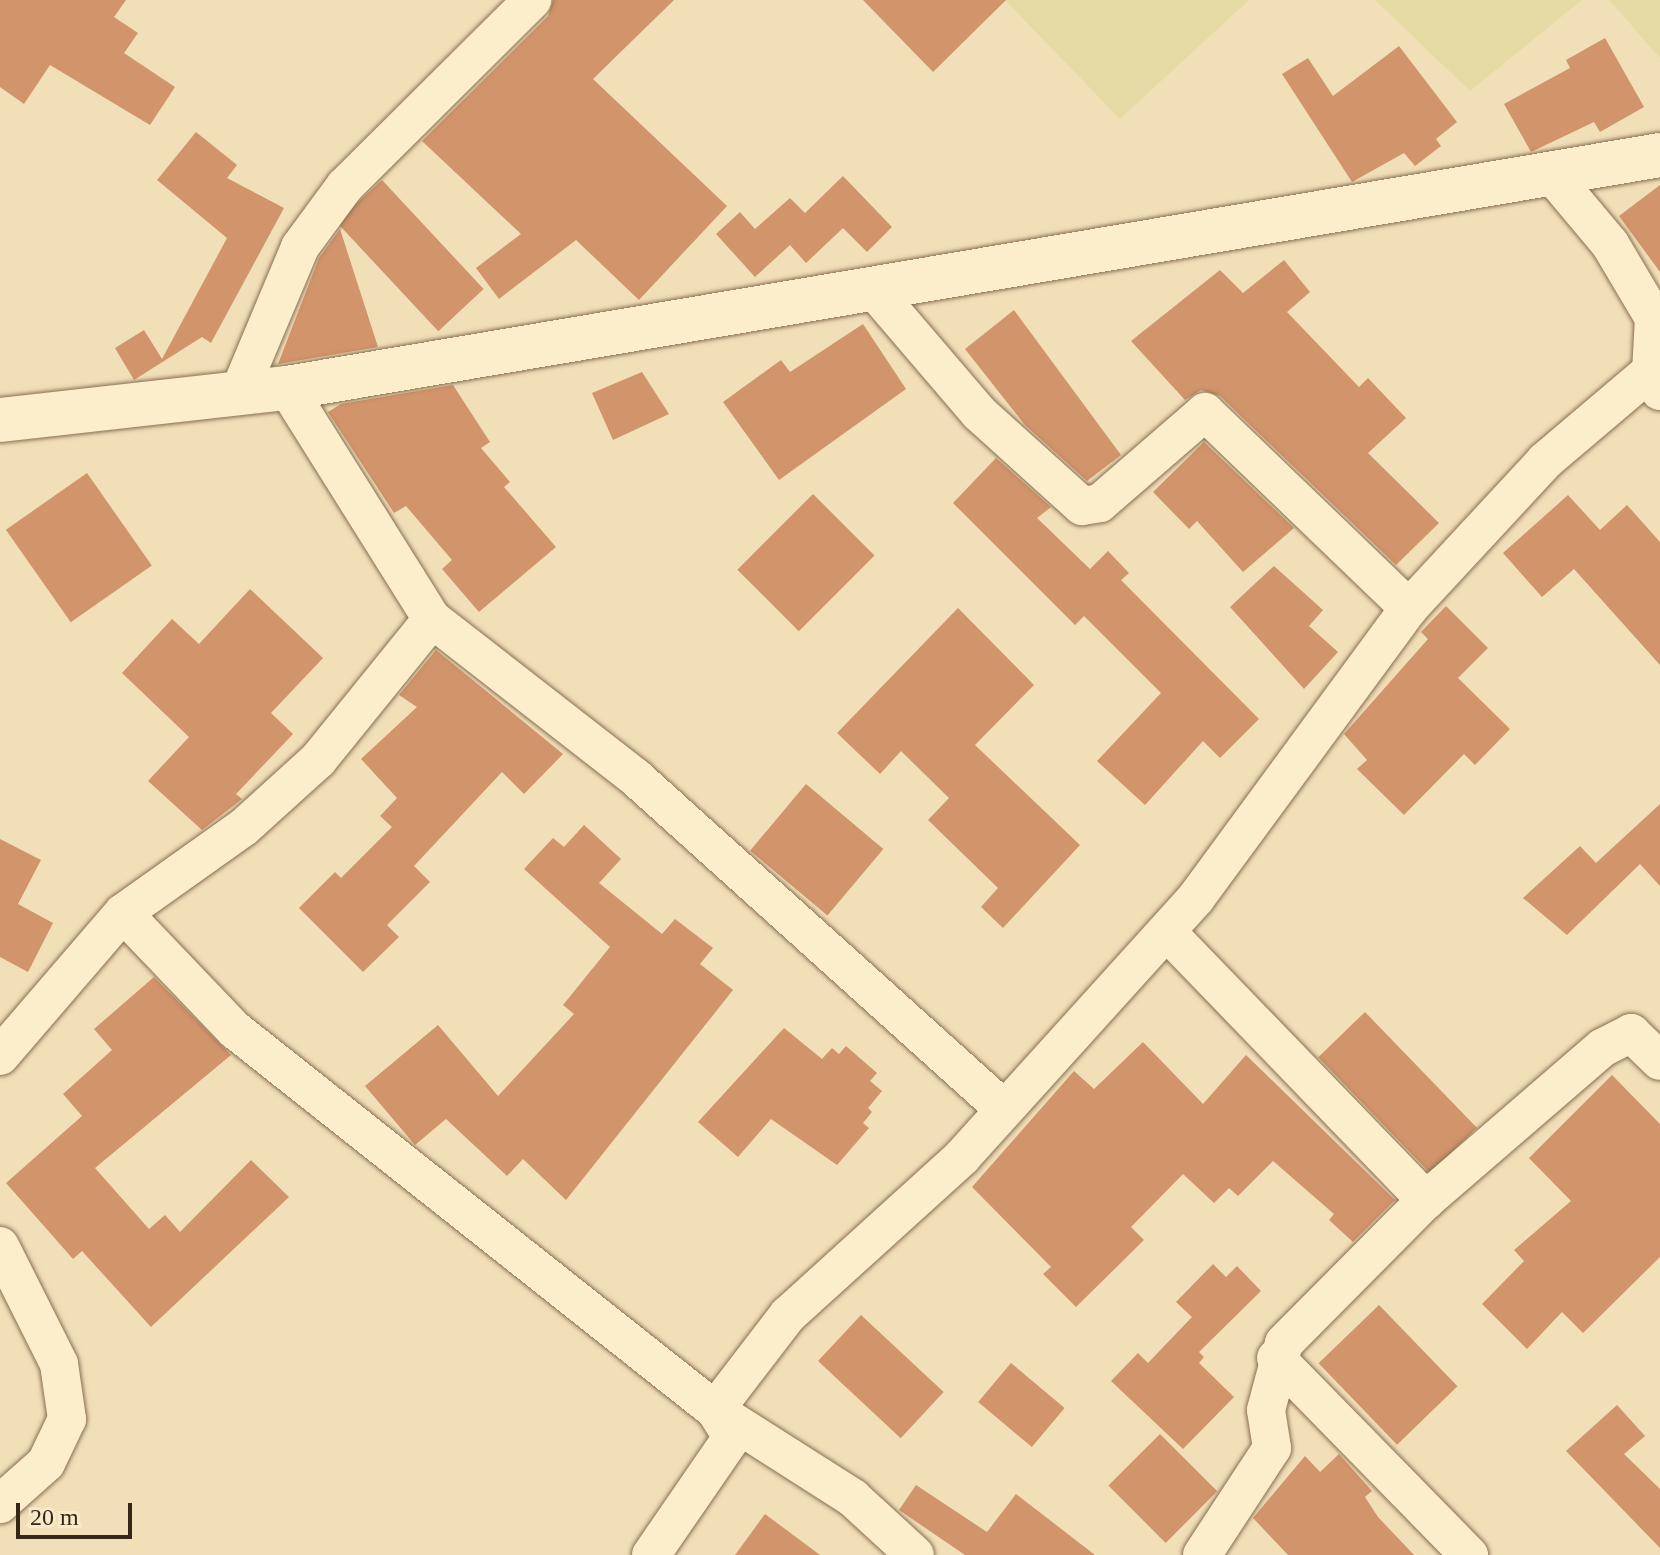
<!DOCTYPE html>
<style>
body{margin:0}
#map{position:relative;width:1660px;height:1555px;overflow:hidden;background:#f1dfb8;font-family:Georgia,serif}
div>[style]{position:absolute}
.farmland>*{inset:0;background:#e7dba5}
.building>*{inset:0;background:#d2946a;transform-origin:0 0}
.roads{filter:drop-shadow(0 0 2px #886e52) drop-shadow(0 0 2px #886e52)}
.street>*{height:38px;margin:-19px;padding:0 19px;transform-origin:19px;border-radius:19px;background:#fcedcb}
.secondary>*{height:44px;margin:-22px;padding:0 22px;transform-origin:22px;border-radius:22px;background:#fcedcb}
span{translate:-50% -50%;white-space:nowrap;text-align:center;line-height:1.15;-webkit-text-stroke:7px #f8e9c8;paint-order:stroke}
.scale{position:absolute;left:16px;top:1503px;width:116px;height:36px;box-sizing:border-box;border:4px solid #352619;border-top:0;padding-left:10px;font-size:24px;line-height:28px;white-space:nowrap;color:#352619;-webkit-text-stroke:6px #f8e9c8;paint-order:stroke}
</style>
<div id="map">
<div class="farmland">
<i style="clip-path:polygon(1005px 0,1249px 0,1120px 119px)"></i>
<i style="clip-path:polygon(1375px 0,1582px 0,1470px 91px)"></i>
<i style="clip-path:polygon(1609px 0,1660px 0,1660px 58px)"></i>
</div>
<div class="building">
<i style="clip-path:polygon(0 0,126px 0,114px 17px,138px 33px,124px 53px,175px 87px,150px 125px,50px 65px,24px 104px,0 87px)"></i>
<i style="clip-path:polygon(553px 0,674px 0,593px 79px,727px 206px,639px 300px,576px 240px,499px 299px,476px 268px,521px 234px,422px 141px,548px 16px)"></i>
<i style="clip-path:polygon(863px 0,1006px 0,933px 72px)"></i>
<i style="clip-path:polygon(1605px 38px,1644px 107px,1600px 132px,1594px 122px,1531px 152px,1504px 104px,1570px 68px,1566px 60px)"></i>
<i style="clip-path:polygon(1399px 46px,1457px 122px,1436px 139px,1441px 146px,1415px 166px,1404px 153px,1352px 182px,1282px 74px,1308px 58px,1333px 96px)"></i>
<i style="clip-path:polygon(196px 132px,237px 165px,227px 178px,284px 208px,211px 343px,202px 337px,134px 380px,115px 348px,144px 330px,162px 359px,227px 238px,157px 180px)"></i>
<i style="clip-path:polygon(843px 176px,892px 227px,867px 252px,843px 228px,806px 263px,790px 245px,755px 277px,716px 234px,740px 212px,755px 229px,790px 198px,805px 213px)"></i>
<i style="left:382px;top:180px;width:149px;height:62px;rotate:47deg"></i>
<i style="clip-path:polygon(1660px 185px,1660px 272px,1619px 216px)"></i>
<i style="clip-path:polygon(340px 229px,378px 347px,278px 364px,319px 258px)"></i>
<i style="clip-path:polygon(1284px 260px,1310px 292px,1287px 312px,1359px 387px,1368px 378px,1406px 418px,1368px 453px,1439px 523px,1396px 565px,1220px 396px,1201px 390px,1185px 400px,1131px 341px,1220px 270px,1243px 293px)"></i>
<i style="clip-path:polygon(1014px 310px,1121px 455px,1087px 481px,1025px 425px,965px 349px)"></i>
<i style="clip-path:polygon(863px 324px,906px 389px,779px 480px,723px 402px,781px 360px,790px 372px)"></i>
<i style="clip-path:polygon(642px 372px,669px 414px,613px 440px,592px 393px)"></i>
<i style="clip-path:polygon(453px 385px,490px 442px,481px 448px,510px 482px,504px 487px,556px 547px,479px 612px,442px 569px,452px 560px,406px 506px,394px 513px,328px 412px,341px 404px)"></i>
<i style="clip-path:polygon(1204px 442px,1294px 528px,1243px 572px,1197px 521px,1189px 529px,1153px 492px)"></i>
<i style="clip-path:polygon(996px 458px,1051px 507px,1037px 518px,1090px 569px,1108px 551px,1129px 573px,1121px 580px,1259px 719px,1220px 758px,1203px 741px,1145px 805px,1097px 761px,1161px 693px,1084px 616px,1075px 625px,953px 503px)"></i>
<i style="left:87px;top:473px;width:113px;height:99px;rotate:55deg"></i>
<i style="left:813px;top:494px;width:87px;height:107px;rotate:45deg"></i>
<i style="clip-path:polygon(1568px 495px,1600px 530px,1627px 505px,1660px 542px,1660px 665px,1574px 569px,1542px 597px,1503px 553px)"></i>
<i style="clip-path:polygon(1274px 566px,1323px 610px,1309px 626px,1338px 652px,1304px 689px,1230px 607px)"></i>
<i style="clip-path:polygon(250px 589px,323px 658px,271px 713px,293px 734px,236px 794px,242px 799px,202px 830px,148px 781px,189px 737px,122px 673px,172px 619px,199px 644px)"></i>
<i style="clip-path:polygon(1446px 606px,1488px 648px,1458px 678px,1510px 729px,1475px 765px,1464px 754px,1404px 815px,1357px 769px,1367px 760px,1344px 734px,1428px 639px,1421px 632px)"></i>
<i style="clip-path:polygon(958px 608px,1034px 685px,975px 745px,1080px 845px,1003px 928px,981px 907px,998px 888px,928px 820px,949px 798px,901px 751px,880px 774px,837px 733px)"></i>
<i style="clip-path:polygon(436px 650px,563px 754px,524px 794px,502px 772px,414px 866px,430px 882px,387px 925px,399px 937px,363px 972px,299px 908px,335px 872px,341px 878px,392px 827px,380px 816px,397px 798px,361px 759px,417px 707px,399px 695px)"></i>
<i style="left:806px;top:784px;width:101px;height:87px;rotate:40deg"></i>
<i style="clip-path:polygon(1660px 804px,1660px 886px,1640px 864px,1567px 935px,1523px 898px,1580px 846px,1596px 863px)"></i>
<i style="clip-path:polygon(584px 825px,621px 859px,599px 883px,662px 934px,675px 919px,713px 948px,700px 964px,733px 990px,566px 1200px,523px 1159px,507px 1176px,446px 1119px,415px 1145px,365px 1086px,438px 1025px,498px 1096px,574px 1014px,563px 1005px,610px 947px,524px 869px,553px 838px,564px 847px)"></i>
<i style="clip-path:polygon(0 839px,41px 860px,18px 904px,53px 923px,28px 972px,0 957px)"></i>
<i style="clip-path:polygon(154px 977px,231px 1055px,95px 1168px,149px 1229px,165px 1215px,180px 1232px,251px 1160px,289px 1197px,151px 1327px,82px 1251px,73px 1259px,6px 1183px,82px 1116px,63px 1094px,112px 1050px,94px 1029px)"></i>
<i style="left:1365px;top:1012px;width:161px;height:65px;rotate:46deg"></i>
<i style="clip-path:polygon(784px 1028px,822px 1059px,832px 1048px,839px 1054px,846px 1046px,877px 1073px,870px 1081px,882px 1091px,868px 1108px,872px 1112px,863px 1123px,869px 1128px,837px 1165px,771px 1119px,738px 1157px,698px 1122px)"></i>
<i style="clip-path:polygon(1143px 1042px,1203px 1104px,1246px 1055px,1395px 1200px,1353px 1242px,1329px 1220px,1334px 1214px,1273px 1161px,1238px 1196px,1229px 1188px,1214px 1203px,1183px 1174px,1131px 1227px,1144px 1240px,1076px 1307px,1043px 1274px,1051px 1267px,972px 1187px,1074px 1071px,1094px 1089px)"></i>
<i style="clip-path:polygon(1612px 1075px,1660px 1124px,1660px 1257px,1583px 1333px,1562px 1312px,1527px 1349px,1482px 1304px,1524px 1261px,1514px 1250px,1571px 1201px,1529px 1158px)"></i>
<i style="clip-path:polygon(1213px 1264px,1226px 1277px,1237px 1266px,1261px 1291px,1199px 1352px,1204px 1357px,1199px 1363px,1234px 1397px,1183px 1449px,1111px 1381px,1138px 1353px,1148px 1363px,1192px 1317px,1176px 1302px)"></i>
<i style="left:1379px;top:1305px;width:113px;height:84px;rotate:46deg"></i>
<i style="left:861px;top:1315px;width:113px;height:63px;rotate:43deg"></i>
<i style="left:1011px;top:1363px;width:70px;height:51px;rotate:40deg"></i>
<i style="clip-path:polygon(1617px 1405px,1645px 1436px,1624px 1454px,1660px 1489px,1660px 1548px,1566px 1451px)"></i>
<i style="left:1160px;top:1434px;width:81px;height:73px;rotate:45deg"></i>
<i style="clip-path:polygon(1339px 1454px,1372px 1491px,1365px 1497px,1378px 1517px,1414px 1555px,1288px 1555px,1253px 1518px,1305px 1456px,1320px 1472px)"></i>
<i style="clip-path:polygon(916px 1485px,987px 1532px,1016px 1494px,1095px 1555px,965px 1555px,899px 1510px)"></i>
<i style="clip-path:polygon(765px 1514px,820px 1555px,735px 1555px)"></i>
</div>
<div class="roads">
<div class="street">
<i style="left:1553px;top:176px;width:89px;rotate:50deg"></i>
<i style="left:1610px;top:244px;width:86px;rotate:59.3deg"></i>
<i style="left:1654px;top:318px;width:53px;rotate:93.2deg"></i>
<i style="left:1651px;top:371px;width:22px;rotate:66deg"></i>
<i style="left:874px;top:290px;width:162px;rotate:49.5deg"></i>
<i style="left:979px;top:413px;width:139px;rotate:42.1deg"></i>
<i style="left:1082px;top:506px;width:18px;rotate:-9deg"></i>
<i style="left:1100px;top:503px;width:139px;rotate:-40.9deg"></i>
<i style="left:1205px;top:412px;width:283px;rotate:43.9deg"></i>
<i style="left:287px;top:388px;width:273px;rotate:57.9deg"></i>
<i style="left:432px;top:619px;width:257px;rotate:37.9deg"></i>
<i style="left:635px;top:777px;width:496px;rotate:42deg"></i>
<i style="left:240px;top:390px;width:155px;rotate:-67.2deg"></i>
<i style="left:300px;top:247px;width:76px;rotate:-53.6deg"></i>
<i style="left:345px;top:186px;width:264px;rotate:-44.8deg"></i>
<i style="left:123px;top:913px;width:162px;rotate:46.3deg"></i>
<i style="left:235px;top:1030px;width:612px;rotate:38.37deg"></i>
<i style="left:715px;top:1410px;width:164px;rotate:32.5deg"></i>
<i style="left:853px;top:1498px;width:84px;rotate:42.6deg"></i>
<i style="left:1167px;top:932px;width:373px;rotate:46deg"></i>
<i style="left:0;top:1056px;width:189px;rotate:-49.3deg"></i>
<i style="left:123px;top:913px;width:148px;rotate:-35.4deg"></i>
<i style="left:244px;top:827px;width:100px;rotate:-42.2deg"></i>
<i style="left:318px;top:760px;width:181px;rotate:-51deg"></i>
<i style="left:0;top:1246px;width:132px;rotate:63.4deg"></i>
<i style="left:59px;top:1364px;width:56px;rotate:81.7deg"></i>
<i style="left:67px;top:1419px;width:49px;rotate:115.5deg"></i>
<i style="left:46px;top:1463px;width:62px;rotate:138.3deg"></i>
<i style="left:1276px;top:1358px;width:276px;rotate:45.6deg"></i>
<i style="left:651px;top:1555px;width:143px;rotate:-55.5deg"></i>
<i style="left:732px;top:1437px;width:32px;rotate:-122deg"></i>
<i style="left:715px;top:1410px;width:120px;rotate:-52.5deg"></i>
<i style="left:788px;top:1315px;width:235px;rotate:-42.2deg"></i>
<i style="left:962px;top:1157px;width:349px;rotate:-47.9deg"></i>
<i style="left:1196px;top:898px;width:360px;rotate:-53.7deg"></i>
<i style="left:1409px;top:608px;width:200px;rotate:-47.2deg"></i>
<i style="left:1545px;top:461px;width:139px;rotate:-40.3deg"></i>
<i style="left:1202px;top:1555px;width:128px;rotate:-56.8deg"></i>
<i style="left:1272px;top:1448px;width:38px;rotate:-99deg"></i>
<i style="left:1266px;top:1410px;width:69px;rotate:-75deg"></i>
<i style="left:1284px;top:1343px;width:202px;rotate:-45.2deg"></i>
<i style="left:1426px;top:1200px;width:233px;rotate:-40.8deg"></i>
<i style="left:1602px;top:1048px;width:33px;rotate:-27deg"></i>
<i style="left:1631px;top:1033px;width:40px;rotate:44deg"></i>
</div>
<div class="secondary">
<i style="left:0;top:420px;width:289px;rotate:-6.4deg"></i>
<i style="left:287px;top:388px;width:1393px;rotate:-9.63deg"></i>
</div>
</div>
<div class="scale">20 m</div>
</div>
